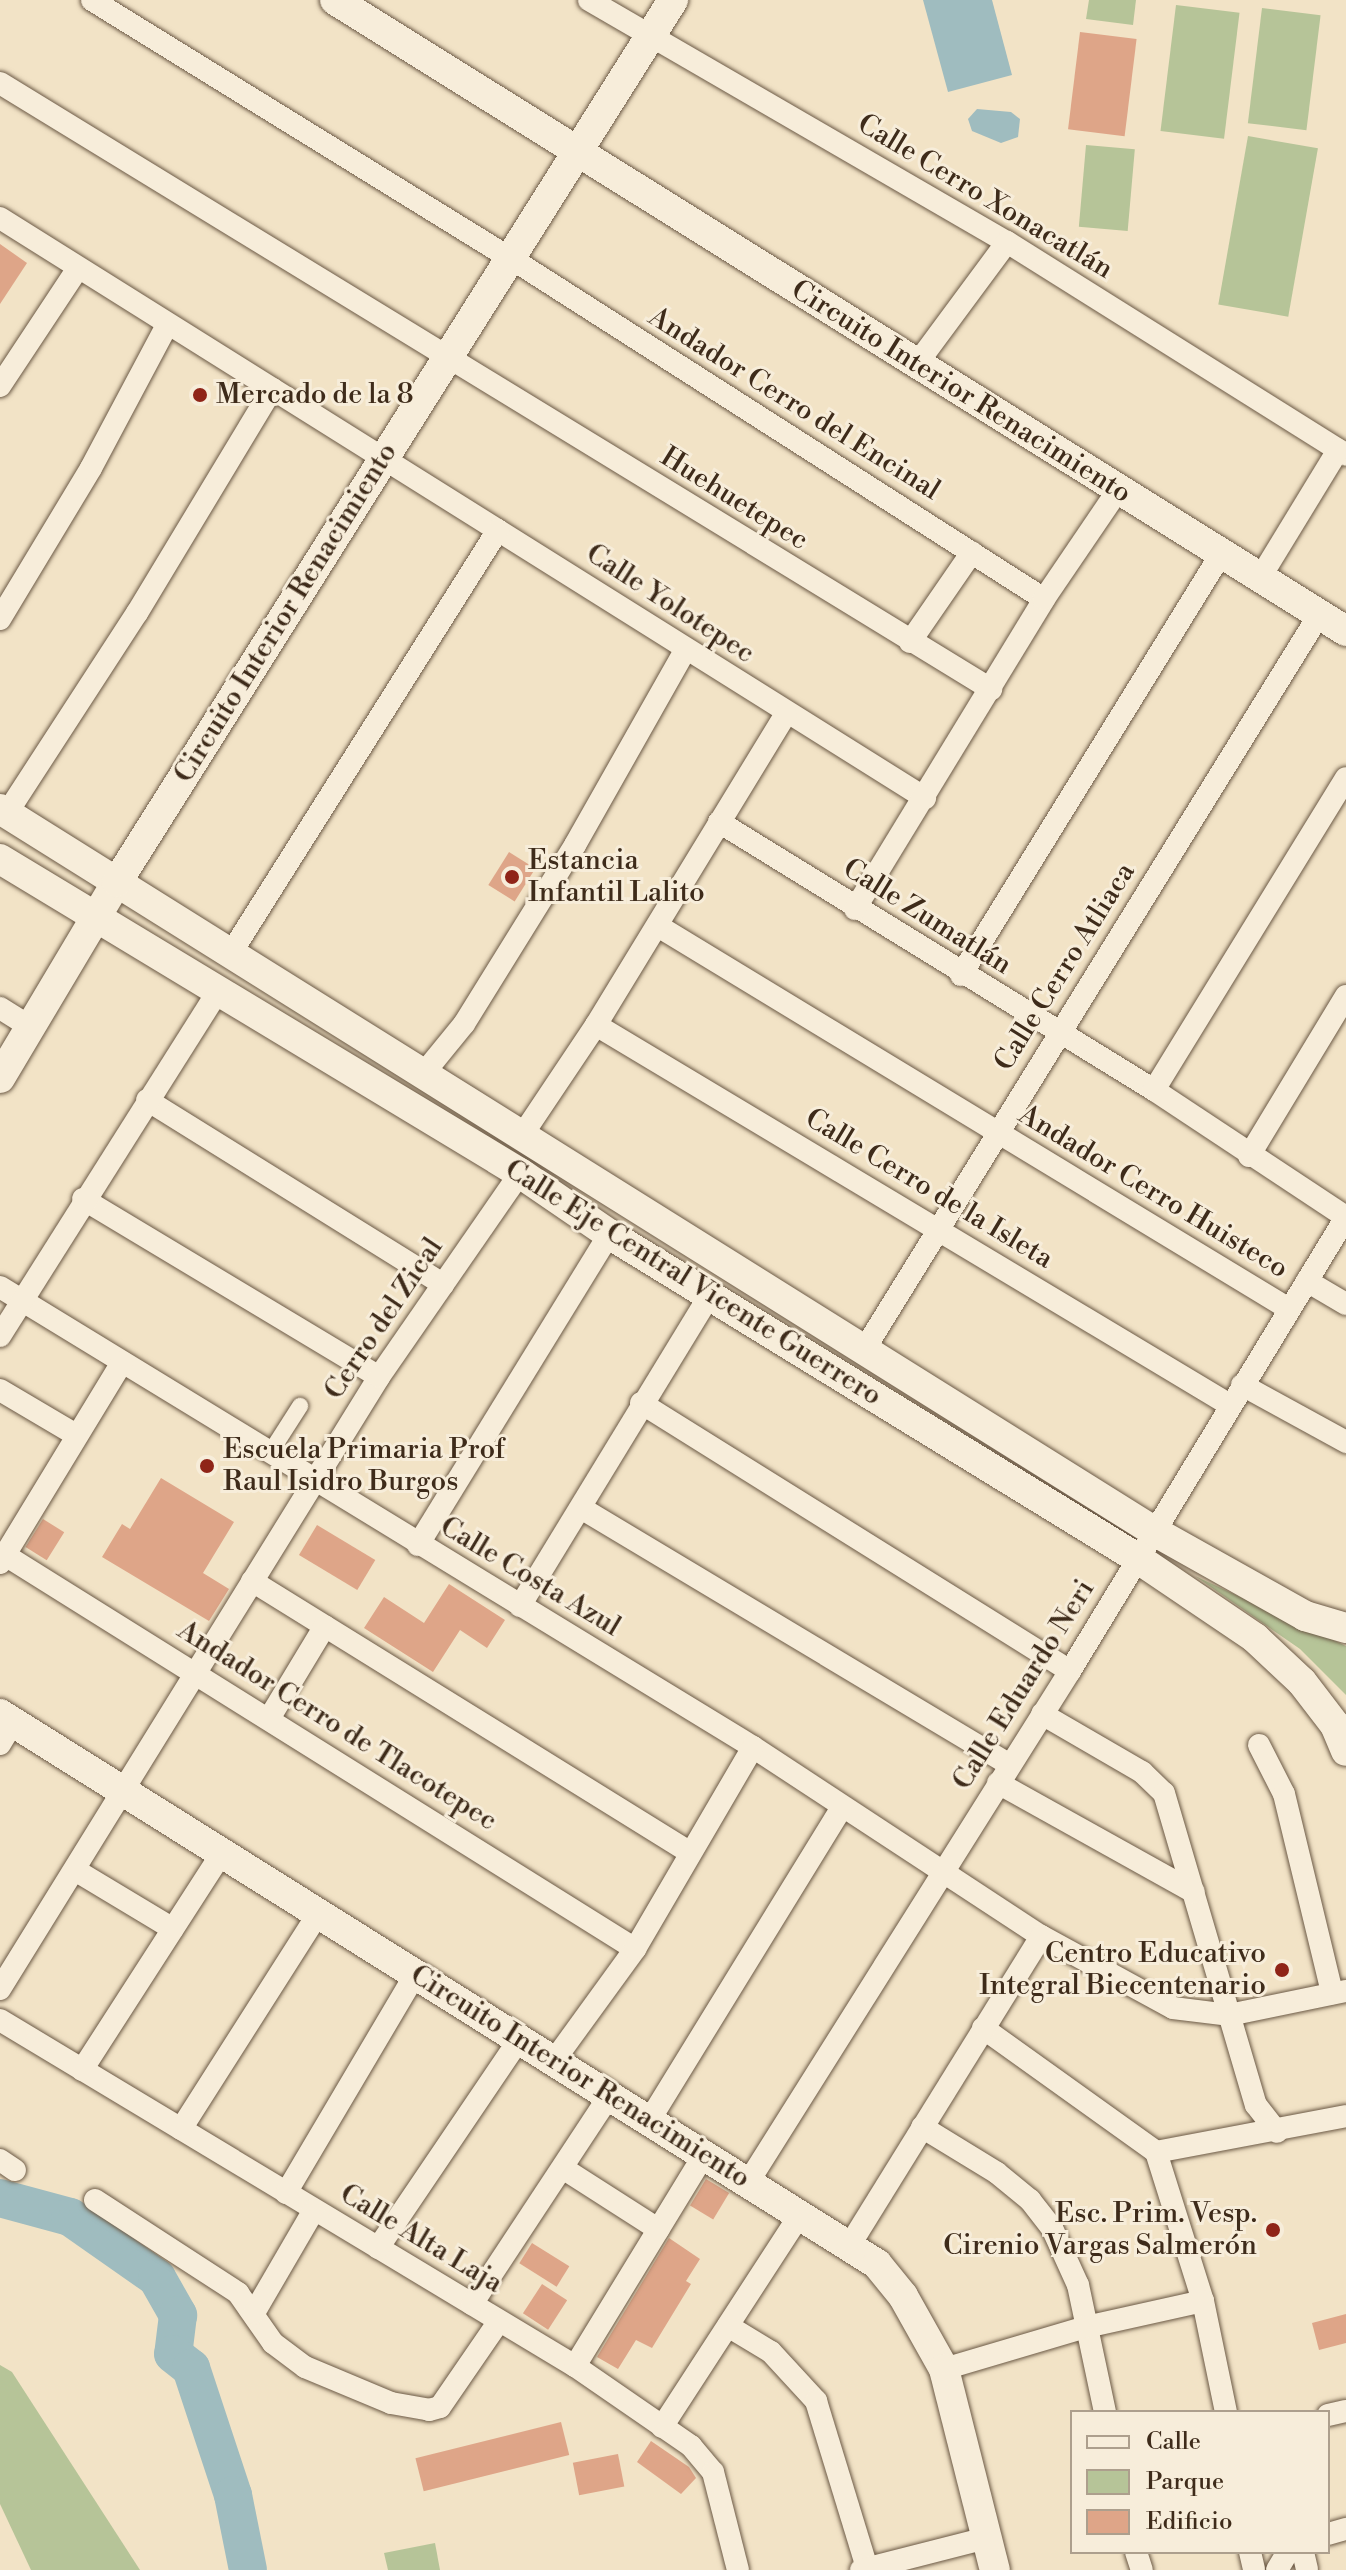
<!DOCTYPE html>
<meta charset="utf-8">
<style>
body{margin:0}
#map{position:relative;width:1346px;height:2570px;overflow:hidden;background:#f2e3c6;font-family:"Libre Bodoni",serif}
div>[style]{position:absolute}
.green>*{inset:0;background:#b6c498;transform-origin:0 0}
.water>*{inset:0;background:#9fbcbf}
.river>*{height:38px;margin:-19px;padding:0 19px;transform-origin:19px;border-radius:19px;background:#9fbcbf}
.building>*{inset:0;background:#dea588;transform-origin:0 0}
.roads{filter:drop-shadow(0 0 2px #6b5945) drop-shadow(0 0 2px #6b5945)}
.pedestrian>*{height:16px;margin:-8px;padding:0 8px;transform-origin:8px;border-radius:8px;background:#f7edda}
.minor>*{height:22px;margin:-11px;padding:0 11px;transform-origin:11px;border-radius:11px;background:#f7edda}
.secondary>*{height:30px;margin:-15px;padding:0 15px;transform-origin:15px;border-radius:15px;background:#f7edda}
.dots>*{width:22px;height:22px;translate:-50% -50%;box-sizing:border-box;border:4px solid #f7edda;border-radius:50%}
span{translate:-50% -50%;white-space:nowrap;text-align:center;line-height:1.15;-webkit-text-stroke:6px #f7edda;paint-order:stroke}
.street-label{font-size:28px;color:#3e2b1a}
.poi-label{font-size:28px;color:#3e2b1a}
.left{translate:0 -50%;text-align:left}
.right{translate:-100% -50%;text-align:right}
.legend{position:absolute;left:1070px;top:2410px;width:260px;height:144px;box-sizing:border-box;background:#f7edda;border:2px solid #ad9f8d;margin:0;padding:10px 14px;list-style:none;font-size:24px;color:#3e2b1a}
.legend li{display:flex;align-items:center;gap:16px;height:40px}
.legend b{width:40px;border:2px solid #ad9f8d}
</style>
<div id="map">
<div class="green">
<i style="clip-path:polygon(1089px 0,1136px 0,1133px 25px,1086px 19px)"></i>
<i style="left:1176px;top:5px;width:64px;height:127px;rotate:7deg"></i>
<i style="left:1262px;top:8px;width:59px;height:116px;rotate:7deg"></i>
<i style="left:1248px;top:136px;width:71px;height:171px;rotate:10deg"></i>
<i style="left:1086px;top:145px;width:49px;height:82px;rotate:5deg"></i>
<i style="clip-path:polygon(1195px 1576px,1346px 1646px,1346px 1695px,1300px 1649px)"></i>
<i style="clip-path:polygon(0 2365px,12px 2372px,140px 2570px,31px 2570px,0 2504px)"></i>
<i style="clip-path:polygon(435px 2543px,440px 2570px,388px 2570px,384px 2553px)"></i>
</div>
<div class="water">
<i style="clip-path:polygon(923px 0,992px 0,1012px 75px,948px 92px)"></i>
<i style="clip-path:polygon(977px 109px,1011px 112px,1020px 119px,1018px 137px,1001px 143px,972px 131px,968px 119px)"></i>
</div>
<div class="river">
<i style="left:0;top:2198px;width:73px;rotate:15.2deg"></i>
<i style="left:70px;top:2217px;width:106px;rotate:35deg"></i>
<i style="left:157px;top:2278px;width:43px;rotate:60.4deg"></i>
<i style="left:178px;top:2315px;width:39px;rotate:97deg"></i>
<i style="left:173px;top:2354px;width:23px;rotate:38deg"></i>
<i style="left:191px;top:2368px;width:134px;rotate:71.7deg"></i>
<i style="left:233px;top:2495px;width:76px;rotate:78.7deg"></i>
</div>
<div class="building">
<i style="left:1080px;top:32px;width:57px;height:98px;rotate:7deg"></i>
<i style="clip-path:polygon(0 244px,27px 263px,0 304px)"></i>
<i style="left:509px;top:852px;width:31px;height:39px;rotate:32deg"></i>
<i style="clip-path:polygon(161px 1478px,234px 1522px,203px 1573px,229px 1589px,209px 1621px,102px 1557px,122px 1524px,130px 1529px)"></i>
<i style="left:43px;top:1519px;width:25px;height:33px;rotate:32deg"></i>
<i style="left:317px;top:1525px;width:68px;height:35px;rotate:31deg"></i>
<i style="clip-path:polygon(449px 1584px,505px 1620px,487px 1648px,460px 1630px,433px 1672px,364px 1628px,384px 1597px,424px 1623px)"></i>
<i style="left:706px;top:2179px;width:27px;height:31px;rotate:31deg"></i>
<i style="clip-path:polygon(669px 2238px,700px 2259px,686px 2281px,691px 2284px,652px 2348px,636px 2340px,618px 2369px,597px 2357px)"></i>
<i style="left:532px;top:2243px;width:44px;height:24px;rotate:32deg"></i>
<i style="left:542px;top:2284px;width:30px;height:35px;rotate:33deg"></i>
<i style="clip-path:polygon(1346px 2314px,1346px 2343px,1319px 2350px,1312px 2323px)"></i>
<i style="left:561px;top:2422px;width:34px;height:150px;rotate:76deg"></i>
<i style="clip-path:polygon(651px 2441px,689px 2467px,696px 2478px,681px 2494px,637px 2462px)"></i>
<i style="left:618px;top:2454px;width:33px;height:46px;rotate:79deg"></i>
</div>
<div class="roads">
<div class="pedestrian">
<i style="left:270px;top:1453px;width:56px;rotate:-57.4deg"></i>
</div>
<div class="minor">
<i style="left:92px;top:0;width:493px;rotate:31.7deg"></i>
<i style="left:512px;top:259px;width:631px;rotate:32.58deg"></i>
<i style="left:589px;top:0;width:483px;rotate:30.1deg"></i>
<i style="left:1007px;top:242px;width:400px;rotate:32.1deg"></i>
<i style="left:0;top:83px;width:1162px;rotate:31.45deg"></i>
<i style="left:0;top:218px;width:1092px;rotate:32.09deg"></i>
<i style="left:916px;top:365px;width:153px;rotate:-53.5deg"></i>
<i style="left:0;top:386px;width:141px;rotate:-56.5deg"></i>
<i style="left:1260px;top:578px;width:150px;rotate:-58.6deg"></i>
<i style="left:0;top:619px;width:176px;rotate:-58.9deg"></i>
<i style="left:91px;top:468px;width:162px;rotate:-62deg"></i>
<i style="left:910px;top:642px;width:109px;rotate:-55.4deg"></i>
<i style="left:7px;top:813px;width:239px;rotate:-57deg"></i>
<i style="left:137px;top:613px;width:262px;rotate:-58.9deg"></i>
<i style="left:719px;top:822px;width:511px;rotate:31.64deg"></i>
<i style="left:1154px;top:1090px;width:230px;rotate:33.5deg"></i>
<i style="left:855px;top:909px;width:363px;rotate:-58.6deg"></i>
<i style="left:1044px;top:599px;width:132px;rotate:-55.8deg"></i>
<i style="left:658px;top:926px;width:738px;rotate:31.26deg"></i>
<i style="left:231px;top:953px;width:500px;rotate:-57.74deg"></i>
<i style="left:961px;top:975px;width:493px;rotate:-58.3deg"></i>
<i style="left:0;top:1008px;width:36px;rotate:32deg"></i>
<i style="left:596px;top:1025px;width:739px;rotate:30.94deg"></i>
<i style="left:424px;top:1073px;width:63px;rotate:-50.8deg"></i>
<i style="left:464px;top:1024px;width:211px;rotate:-58.2deg"></i>
<i style="left:575px;top:845px;width:225px;rotate:-60.5deg"></i>
<i style="left:1154px;top:1090px;width:366px;rotate:-58.4deg"></i>
<i style="left:147px;top:1100px;width:349px;rotate:31.9deg"></i>
<i style="left:523px;top:1134px;width:131px;rotate:-56.2deg"></i>
<i style="left:596px;top:1025px;width:364px;rotate:-58.6deg"></i>
<i style="left:1249px;top:1156px;width:187px;rotate:-58.8deg"></i>
<i style="left:83px;top:1199px;width:345px;rotate:31deg"></i>
<i style="left:1307px;top:1281px;width:45px;rotate:30.5deg"></i>
<i style="left:0;top:1287px;width:882px;rotate:31.42deg"></i>
<i style="left:753px;top:1747px;width:344px;rotate:33.3deg"></i>
<i style="left:1041px;top:1936px;width:150px;rotate:28.6deg"></i>
<i style="left:1173px;top:2008px;width:56px;rotate:7.1deg"></i>
<i style="left:1229px;top:2015px;width:119px;rotate:-11.6deg"></i>
<i style="left:0;top:1336px;width:406px;rotate:-57.7deg"></i>
<i style="left:864px;top:1350px;width:864px;rotate:-58.24deg"></i>
<i style="left:1242px;top:1385px;width:119px;rotate:28.7deg"></i>
<i style="left:0;top:1390px;width:88px;rotate:30.6deg"></i>
<i style="left:641px;top:1403px;width:506px;rotate:31.99deg"></i>
<i style="left:581px;top:1508px;width:500px;rotate:30.92deg"></i>
<i style="left:418px;top:1545px;width:365px;rotate:-58.4deg"></i>
<i style="left:5px;top:1555px;width:743px;rotate:32.02deg"></i>
<i style="left:0;top:1563px;width:235px;rotate:-58.7deg"></i>
<i style="left:252px;top:1581px;width:514px;rotate:31.8deg"></i>
<i style="left:520px;top:1606px;width:363px;rotate:-58.6deg"></i>
<i style="left:1042px;top:1714px;width:116px;rotate:30.1deg"></i>
<i style="left:1142px;top:1772px;width:30px;rotate:44deg"></i>
<i style="left:1164px;top:1793px;width:325px;rotate:73.6deg"></i>
<i style="left:1256px;top:2105px;width:34px;rotate:52deg"></i>
<i style="left:270px;top:1717px;width:106px;rotate:-58.9deg"></i>
<i style="left:0;top:1744px;width:26px;rotate:-59deg"></i>
<i style="left:1259px;top:1745px;width:55px;rotate:63deg"></i>
<i style="left:1284px;top:1794px;width:205px;rotate:76.4deg"></i>
<i style="left:998px;top:1783px;width:224px;rotate:29.1deg"></i>
<i style="left:75px;top:1870px;width:114px;rotate:31deg"></i>
<i style="left:0;top:1989px;width:720px;rotate:-58.23deg"></i>
<i style="left:379px;top:1377px;width:248px;rotate:-55.3deg"></i>
<i style="left:0;top:2020px;width:671px;rotate:31.04deg"></i>
<i style="left:575px;top:2366px;width:141px;rotate:34.6deg"></i>
<i style="left:691px;top:2446px;width:34px;rotate:50deg"></i>
<i style="left:713px;top:2472px;width:101px;rotate:75.7deg"></i>
<i style="left:983px;top:2028px;width:213px;rotate:35.6deg"></i>
<i style="left:1156px;top:2152px;width:193px;rotate:-10.7deg"></i>
<i style="left:553px;top:2062px;width:140px;rotate:-54deg"></i>
<i style="left:635px;top:1949px;width:234px;rotate:-59.7deg"></i>
<i style="left:82px;top:2070px;width:258px;rotate:-57.2deg"></i>
<i style="left:649px;top:2121px;width:366px;rotate:-58.4deg"></i>
<i style="left:922px;top:2127px;width:88px;rotate:31.5deg"></i>
<i style="left:997px;top:2173px;width:43px;rotate:39.3deg"></i>
<i style="left:1030px;top:2200px;width:36px;rotate:52deg"></i>
<i style="left:1052px;top:2228px;width:63px;rotate:65.5deg"></i>
<i style="left:1078px;top:2285px;width:130px;rotate:78deg"></i>
<i style="left:181px;top:2129px;width:255px;rotate:-57.5deg"></i>
<i style="left:1156px;top:2152px;width:156px;rotate:72.5deg"></i>
<i style="left:1203px;top:2301px;width:113px;rotate:78.3deg"></i>
<i style="left:0;top:2160px;width:18px;rotate:34deg"></i>
<i style="left:564px;top:2169px;width:112px;rotate:32.6deg"></i>
<i style="left:749px;top:2181px;width:603px;rotate:-57.81deg"></i>
<i style="left:1070px;top:1671px;width:531px;rotate:-58.7deg"></i>
<i style="left:286px;top:2193px;width:253px;rotate:-59.4deg"></i>
<i style="left:95px;top:2200px;width:171px;rotate:33deg"></i>
<i style="left:238px;top:2293px;width:61px;rotate:55deg"></i>
<i style="left:273px;top:2343px;width:40px;rotate:37deg"></i>
<i style="left:305px;top:2367px;width:93px;rotate:22.7deg"></i>
<i style="left:391px;top:2403px;width:39px;rotate:10deg"></i>
<i style="left:429px;top:2410px;width:11px;rotate:-15deg"></i>
<i style="left:440px;top:2407px;width:104px;rotate:-55.5deg"></i>
<i style="left:851px;top:2243px;width:361px;rotate:-58.2deg"></i>
<i style="left:378px;top:2248px;width:251px;rotate:-55.9deg"></i>
<i style="left:472px;top:2304px;width:249px;rotate:-56.6deg"></i>
<i style="left:254px;top:2313px;width:119px;rotate:-59.8deg"></i>
<i style="left:728px;top:2326px;width:50px;rotate:31.2deg"></i>
<i style="left:771px;top:2352px;width:67px;rotate:47.4deg"></i>
<i style="left:816px;top:2401px;width:175px;rotate:73deg"></i>
<i style="left:575px;top:2366px;width:247px;rotate:-58.6deg"></i>
<i style="left:944px;top:2369px;width:148px;rotate:-16.5deg"></i>
<i style="left:1086px;top:2327px;width:120px;rotate:-12.5deg"></i>
<i style="left:1328px;top:2415px;width:18px;rotate:-13deg"></i>
<i style="left:662px;top:2427px;width:255px;rotate:-57deg"></i>
<i style="left:1328px;top:2534px;width:19px;rotate:-16deg"></i>
<i style="left:1136px;top:2552px;width:19px;rotate:72deg"></i>
<i style="left:1250px;top:2552px;width:18px;rotate:77deg"></i>
<i style="left:1303px;top:2552px;width:18px;rotate:77deg"></i>
<i style="left:861px;top:2570px;width:130px;rotate:-14.3deg"></i>
<i style="left:1277px;top:2570px;width:21px;rotate:-59deg"></i>
</div>
<div class="secondary">
<i style="left:335px;top:0;width:1192px;rotate:31.97deg"></i>
<i style="left:0;top:809px;width:1359px;rotate:32.04deg"></i>
<i style="left:1152px;top:1530px;width:176px;rotate:29.3deg"></i>
<i style="left:1305px;top:1616px;width:43px;rotate:16.3deg"></i>
<i style="left:0;top:859px;width:607px;rotate:31.13deg"></i>
<i style="left:520px;top:1173px;width:108px;rotate:34.4deg"></i>
<i style="left:609px;top:1234px;width:619px;rotate:31.53deg"></i>
<i style="left:1137px;top:1558px;width:143px;rotate:34.1deg"></i>
<i style="left:1255px;top:1638px;width:64px;rotate:43.1deg"></i>
<i style="left:1302px;top:1682px;width:54px;rotate:52.5deg"></i>
<i style="left:1335px;top:1725px;width:28px;rotate:67deg"></i>
<i style="left:0;top:1078px;width:228px;rotate:-59.2deg"></i>
<i style="left:117px;top:882px;width:1043px;rotate:-57.77deg"></i>
<i style="left:0;top:1714px;width:1035px;rotate:32.09deg"></i>
<i style="left:877px;top:2264px;width:41px;rotate:50.9deg"></i>
<i style="left:903px;top:2296px;width:84px;rotate:60.7deg"></i>
<i style="left:944px;top:2369px;width:207px;rotate:75.8deg"></i>
</div>
</div>
<div class="dots">
<i style="left:200px;top:395px;background:#8f2418"></i>
<i style="left:512px;top:877px;background:#8f2418"></i>
<i style="left:207px;top:1466px;background:#8f2418"></i>
<i style="left:1282px;top:1970px;background:#8f2418"></i>
<i style="left:1273px;top:2230px;background:#8f2418"></i>
</div>
<div class="street-label">
<span style="left:985px;top:197px;rotate:31deg">Calle Cerro Xonacatlán</span>
<span style="left:961px;top:392px;rotate:32deg">Circuito Interior Renacimiento</span>
<span style="left:794px;top:404px;rotate:32deg">Andador Cerro del Encinal</span>
<span style="left:734px;top:499px;rotate:32deg">Huehuetepec</span>
<span style="left:670px;top:604px;rotate:33deg">Calle Yolotepec</span>
<span style="left:286px;top:613px;rotate:-58deg">Circuito Interior Renacimiento</span>
<span style="left:927px;top:917px;rotate:32deg">Calle Zumatlán</span>
<span style="left:1065px;top:967px;rotate:-58deg">Calle Cerro Atliaca</span>
<span style="left:929px;top:1189px;rotate:31deg">Calle Cerro de la Isleta</span>
<span style="left:1153px;top:1192px;rotate:31deg">Andador Cerro Huisteco</span>
<span style="left:693px;top:1283px;rotate:32deg">Calle Eje Central Vicente Guerrero</span>
<span style="left:384px;top:1319px;rotate:-56deg">Cerro del Zical</span>
<span style="left:530px;top:1577px;rotate:31deg">Calle Costa Azul</span>
<span style="left:1024px;top:1685px;rotate:-58deg">Calle Eduardo Neri</span>
<span style="left:337px;top:1726px;rotate:32deg">Andador Cerro de Tlacotepec</span>
<span style="left:580px;top:2077px;rotate:32deg">Circuito Interior Renacimiento</span>
<span style="left:421px;top:2239px;rotate:31deg">Calle Alta Laja</span>
</div>
<div class="poi-label">
<span class="left" style="left:216px;top:395px">Mercado de la 8</span>
<span class="left" style="left:528px;top:877px">Estancia<br>Infantil Lalito</span>
<span class="left" style="left:223px;top:1466px">Escuela Primaria Prof<br>Raul Isidro Burgos</span>
<span class="right" style="left:1266px;top:1970px">Centro Educativo<br>Integral Biecentenario</span>
<span class="right" style="left:1257px;top:2230px">Esc. Prim. Vesp.<br>Cirenio Vargas Salmerón</span>
</div>
<ul class="legend">
<li><b style="height:10px;background:#f7edda"></b>Calle</li>
<li><b style="height:22px;background:#b6c498"></b>Parque</li>
<li><b style="height:22px;background:#dea588"></b>Edificio</li>
</ul>
</div>
